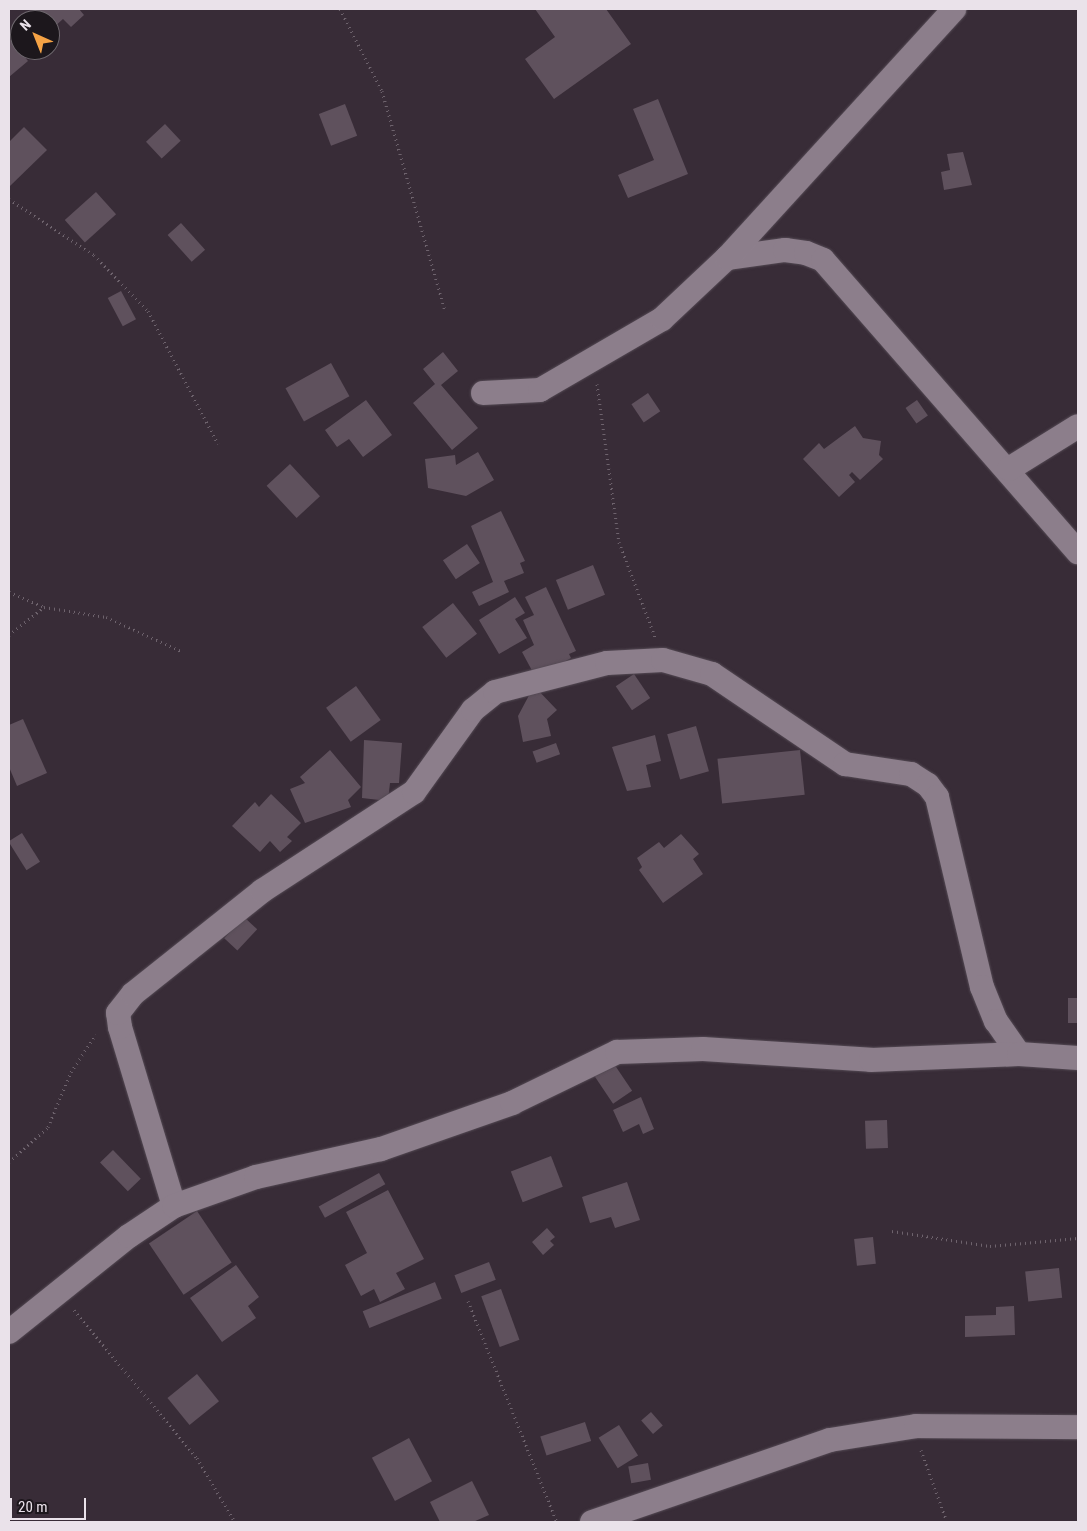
<!DOCTYPE html>
<style>
body{margin:0}
#map{position:relative;width:1087px;height:1531px;overflow:hidden;background:#382c37;font-family:"Roboto Condensed",sans-serif}
div>[style]{position:absolute}
.building>*{inset:0;background:#5f515d;transform-origin:0 0}
.path>*{height:3px;margin-top:-1.5px;transform-origin:0;background:repeating-linear-gradient(90deg,#6e636d 0 1px,transparent 0 5px)}
.roads{filter:drop-shadow(0 0 1px #544a54) drop-shadow(0 0 1px #544a54)}
.street>*{height:24px;margin:-12px;padding:0 12px;transform-origin:12px;border-radius:12px;background:#8c7e8b}
span{translate:-50% -50%;white-space:nowrap;text-align:center;line-height:1.15;-webkit-text-stroke:4px #1c171c;paint-order:stroke}
.frame{position:absolute;inset:0;border:10px solid #eae2ea;pointer-events:none}
.north{position:absolute;left:10px;top:10px;width:50px;height:50px;box-sizing:border-box;background:#1c171c;border:1px solid #6e686e;border-radius:50%;rotate:316deg;font-size:14px;font-weight:700;line-height:20px;text-align:center;color:#eae2ea}
.north::after{content:'';display:block;margin:auto;width:18px;height:22px;background:#f5a345;clip-path:polygon(50% 0,100% 100%,50% 72%,0 100%)}
.scale{position:absolute;left:10px;top:1498px;width:76px;height:22px;box-sizing:border-box;border:2px solid #eae2ea;border-top:0;padding-left:6px;font-size:15px;line-height:18px;white-space:nowrap;color:#eae2ea;-webkit-text-stroke:4px #1c171c;paint-order:stroke}
</style>
<div id="map">
<div class="building">
<i style="clip-path:polygon(33px 9px,79px 9px,84px 15px,71px 27px,63px 19px,53px 28px,50px 20px,45px 20px)"></i>
<i style="clip-path:polygon(535px 9px,606px 9px,631px 44px,554px 99px,525px 59px,555px 37px)"></i>
<i style="clip-path:polygon(9px 38px,28px 61px,9px 77px)"></i>
<i style="clip-path:polygon(658px 99px,688px 174px,628px 198px,618px 175px,654px 160px,633px 109px)"></i>
<i style="left:345px;top:104px;width:34px;height:28px;rotate:69deg"></i>
<i style="left:165px;top:124px;width:23px;height:26px;rotate:47deg"></i>
<i style="clip-path:polygon(24px 127px,47px 150px,9px 187px,9px 142px)"></i>
<i style="clip-path:polygon(963px 152px,972px 185px,944px 190px,941px 172px,950px 170px,947px 154px)"></i>
<i style="left:96px;top:192px;width:30px;height:42px;rotate:48deg"></i>
<i style="left:181px;top:223px;width:36px;height:18px;rotate:48deg"></i>
<i style="left:121px;top:291px;width:32px;height:15px;rotate:62deg"></i>
<i style="clip-path:polygon(443px 352px,458px 371px,441px 385px,478px 428px,452px 450px,413px 403px,435px 384px,423px 369px)"></i>
<i style="left:331px;top:363px;width:38px;height:52px;rotate:61deg"></i>
<i style="left:648px;top:393px;width:22px;height:20px;rotate:56deg"></i>
<i style="clip-path:polygon(366px 400px,392px 435px,363px 457px,349px 439px,337px 447px,325px 430px)"></i>
<i style="left:917px;top:400px;width:19px;height:14px;rotate:55deg"></i>
<i style="clip-path:polygon(855px 426px,863px 438px,881px 441px,879px 455px,883px 459px,860px 480px,852px 472px,849px 475px,855px 482px,839px 497px,803px 459px,819px 443px,824px 449px)"></i>
<i style="clip-path:polygon(478px 452px,494px 480px,466px 496px,428px 488px,425px 459px,455px 455px,456px 465px)"></i>
<i style="left:290px;top:464px;width:44px;height:32px;rotate:47deg"></i>
<i style="clip-path:polygon(501px 511px,525px 561px,520px 563px,524px 573px,504px 581px,509px 592px,479px 606px,472px 592px,493px 582px,471px 526px)"></i>
<i style="left:467px;top:544px;width:23px;height:29px;rotate:56deg"></i>
<i style="left:593px;top:565px;width:32px;height:40px;rotate:68deg"></i>
<i style="clip-path:polygon(546px 587px,576px 651px,569px 654px,571px 658px,536px 678px,522px 652px,534px 645px,523px 620px,534px 615px,525px 597px)"></i>
<i style="clip-path:polygon(515px 597px,525px 613px,515px 619px,527px 638px,499px 654px,479px 620px)"></i>
<i style="left:453px;top:603px;width:39px;height:39px;rotate:52deg"></i>
<i style="left:634px;top:674px;width:29px;height:22px;rotate:56deg"></i>
<i style="left:356px;top:686px;width:42px;height:37px;rotate:54deg"></i>
<i style="clip-path:polygon(534px 686px,557px 710px,547px 719px,551px 736px,523px 742px,518px 716px)"></i>
<i style="clip-path:polygon(23px 719px,47px 773px,17px 786px,9px 767px,9px 725px)"></i>
<i style="left:696px;top:726px;width:47px;height:30px;rotate:74deg"></i>
<i style="clip-path:polygon(655px 735px,661px 761px,646px 765px,651px 787px,627px 791px,612px 747px)"></i>
<i style="clip-path:polygon(364px 740px,402px 743px,399px 783px,390px 783px,388px 801px,362px 798px)"></i>
<i style="left:556px;top:743px;width:12px;height:25px;rotate:70deg"></i>
<i style="clip-path:polygon(330px 750px,361px 787px,348px 800px,351px 807px,305px 823px,290px 789px,305px 783px,300px 777px)"></i>
<i style="left:800px;top:750px;width:45px;height:83px;rotate:84deg"></i>
<i style="clip-path:polygon(271px 794px,301px 823px,287px 837px,292px 841px,280px 852px,270px 841px,260px 852px,232px 826px,255px 802px,259px 807px)"></i>
<i style="left:22px;top:833px;width:34px;height:16px;rotate:58deg"></i>
<i style="clip-path:polygon(681px 834px,699px 854px,693px 859px,703px 874px,663px 903px,639px 870px,642px 867px,637px 858px,659px 842px,664px 848px)"></i>
<i style="left:244px;top:917px;width:18px;height:29px;rotate:43deg"></i>
<i style="left:1068px;top:998px;width:10px;height:25px"></i>
<i style="left:612px;top:1061px;width:36px;height:23px;rotate:56deg"></i>
<i style="clip-path:polygon(641px 1097px,654px 1129px,643px 1134px,639px 1124px,623px 1132px,613px 1110px)"></i>
<i style="left:887px;top:1120px;width:28px;height:22px;rotate:88deg"></i>
<i style="left:113px;top:1150px;width:40px;height:18px;rotate:46deg"></i>
<i style="left:551px;top:1156px;width:33px;height:43px;rotate:69deg"></i>
<i style="left:379px;top:1173px;width:13px;height:69px;rotate:61deg"></i>
<i style="clip-path:polygon(627px 1182px,640px 1220px,615px 1228px,611px 1217px,590px 1223px,582px 1197px)"></i>
<i style="clip-path:polygon(388px 1190px,424px 1259px,396px 1273px,405px 1289px,380px 1302px,374px 1289px,361px 1296px,345px 1265px,367px 1253px,346px 1212px)"></i>
<i style="left:197px;top:1211px;width:62px;height:58px;rotate:56deg"></i>
<i style="clip-path:polygon(547px 1228px,555px 1237px,550px 1241px,554px 1245px,543px 1255px,532px 1242px)"></i>
<i style="left:873px;top:1237px;width:27px;height:19px;rotate:84deg"></i>
<i style="left:489px;top:1262px;width:19px;height:37px;rotate:69deg"></i>
<i style="clip-path:polygon(236px 1265px,259px 1297px,248px 1306px,256px 1318px,222px 1342px,190px 1298px)"></i>
<i style="left:1059px;top:1268px;width:30px;height:34px;rotate:84deg"></i>
<i style="left:435px;top:1282px;width:18px;height:78px;rotate:68deg"></i>
<i style="left:501px;top:1289px;width:54px;height:21px;rotate:70deg"></i>
<i style="clip-path:polygon(1014px 1306px,1015px 1335px,965px 1337px,965px 1316px,996px 1315px,996px 1307px)"></i>
<i style="left:197px;top:1374px;width:35px;height:38px;rotate:51deg"></i>
<i style="left:651px;top:1412px;width:18px;height:13px;rotate:49deg"></i>
<i style="left:585px;top:1422px;width:20px;height:47px;rotate:72deg"></i>
<i style="left:619px;top:1425px;width:36px;height:24px;rotate:58deg"></i>
<i style="left:409px;top:1438px;width:49px;height:42px;rotate:62deg"></i>
<i style="left:648px;top:1463px;width:17px;height:20px;rotate:80deg"></i>
<i style="clip-path:polygon(472px 1481px,489px 1515px,473px 1522px,440px 1522px,430px 1502px)"></i>
</div>
<div class="path">
<i style="left:340px;top:9px;width:92px;rotate:62.9deg"></i>
<i style="left:382px;top:91px;width:229px;rotate:74deg"></i>
<i style="left:9px;top:199px;width:102px;rotate:33.4deg"></i>
<i style="left:94px;top:255px;width:78px;rotate:46deg"></i>
<i style="left:148px;top:311px;width:150px;rotate:62.2deg"></i>
<i style="left:597px;top:384px;width:160px;rotate:82.1deg"></i>
<i style="left:619px;top:542px;width:102px;rotate:69.2deg"></i>
<i style="left:9px;top:592px;width:38px;rotate:23deg"></i>
<i style="left:44px;top:607px;width:63px;rotate:9.2deg"></i>
<i style="left:106px;top:617px;width:82px;rotate:24.4deg"></i>
<i style="left:9px;top:635px;width:45px;rotate:-38.7deg"></i>
<i style="left:9px;top:1162px;width:52px;rotate:-41.9deg"></i>
<i style="left:48px;top:1127px;width:60px;rotate:-67.3deg"></i>
<i style="left:71px;top:1072px;width:45px;rotate:-56.7deg"></i>
<i style="left:892px;top:1231px;width:99px;rotate:8.7deg"></i>
<i style="left:990px;top:1246px;width:88px;rotate:-5.2deg"></i>
<i style="left:468px;top:1301px;width:238px;rotate:68.1deg"></i>
<i style="left:74px;top:1310px;width:192px;rotate:50.3deg"></i>
<i style="left:197px;top:1458px;width:74px;rotate:59.3deg"></i>
<i style="left:921px;top:1450px;width:77px;rotate:70.1deg"></i>
</div>
<div class="roads">
<div class="street">
<i style="left:727px;top:258px;width:59px;rotate:-7.9deg"></i>
<i style="left:785px;top:250px;width:21px;rotate:8deg"></i>
<i style="left:806px;top:253px;width:18px;rotate:22deg"></i>
<i style="left:823px;top:260px;width:388px;rotate:48.9deg"></i>
<i style="left:483px;top:393px;width:57px;rotate:-3deg"></i>
<i style="left:540px;top:390px;width:141px;rotate:-30.2deg"></i>
<i style="left:662px;top:319px;width:89px;rotate:-43.2deg"></i>
<i style="left:727px;top:258px;width:337px;rotate:-47.6deg"></i>
<i style="left:1009px;top:469px;width:81px;rotate:-31.9deg"></i>
<i style="left:174px;top:1206px;width:187px;rotate:-106.8deg"></i>
<i style="left:120px;top:1027px;width:14px;rotate:-98deg"></i>
<i style="left:118px;top:1013px;width:24px;rotate:-52deg"></i>
<i style="left:133px;top:994px;width:165px;rotate:-38.6deg"></i>
<i style="left:262px;top:891px;width:181px;rotate:-33.1deg"></i>
<i style="left:414px;top:792px;width:101px;rotate:-54.3deg"></i>
<i style="left:473px;top:710px;width:28px;rotate:-39deg"></i>
<i style="left:495px;top:692px;width:116px;rotate:-14.5deg"></i>
<i style="left:607px;top:663px;width:56px;rotate:-3.1deg"></i>
<i style="left:663px;top:660px;width:51px;rotate:15.9deg"></i>
<i style="left:712px;top:674px;width:161px;rotate:34.1deg"></i>
<i style="left:845px;top:764px;width:67px;rotate:8.6deg"></i>
<i style="left:911px;top:774px;width:20px;rotate:33deg"></i>
<i style="left:928px;top:785px;width:15px;rotate:53deg"></i>
<i style="left:937px;top:797px;width:195px;rotate:76.7deg"></i>
<i style="left:982px;top:987px;width:37px;rotate:68deg"></i>
<i style="left:996px;top:1021px;width:40px;rotate:55.1deg"></i>
<i style="left:9px;top:1332px;width:154px;rotate:-38.7deg"></i>
<i style="left:129px;top:1236px;width:54px;rotate:-33.7deg"></i>
<i style="left:174px;top:1206px;width:87px;rotate:-19.5deg"></i>
<i style="left:256px;top:1177px;width:128px;rotate:-12.6deg"></i>
<i style="left:381px;top:1149px;width:139px;rotate:-19.3deg"></i>
<i style="left:512px;top:1103px;width:117px;rotate:-25.9deg"></i>
<i style="left:617px;top:1052px;width:86px;rotate:-2deg"></i>
<i style="left:703px;top:1049px;width:168px;rotate:3.7deg"></i>
<i style="left:871px;top:1060px;width:148px;rotate:-2.3deg"></i>
<i style="left:1019px;top:1054px;width:59px;rotate:3.9deg"></i>
<i style="left:592px;top:1522px;width:252px;rotate:-19deg"></i>
<i style="left:830px;top:1440px;width:87px;rotate:-9.2deg"></i>
<i style="left:916px;top:1426px;width:162px;rotate:0.4deg"></i>
</div>
</div>
<div class="frame"></div>
<div class="north">N</div>
<div class="scale">20 m</div>
</div>
